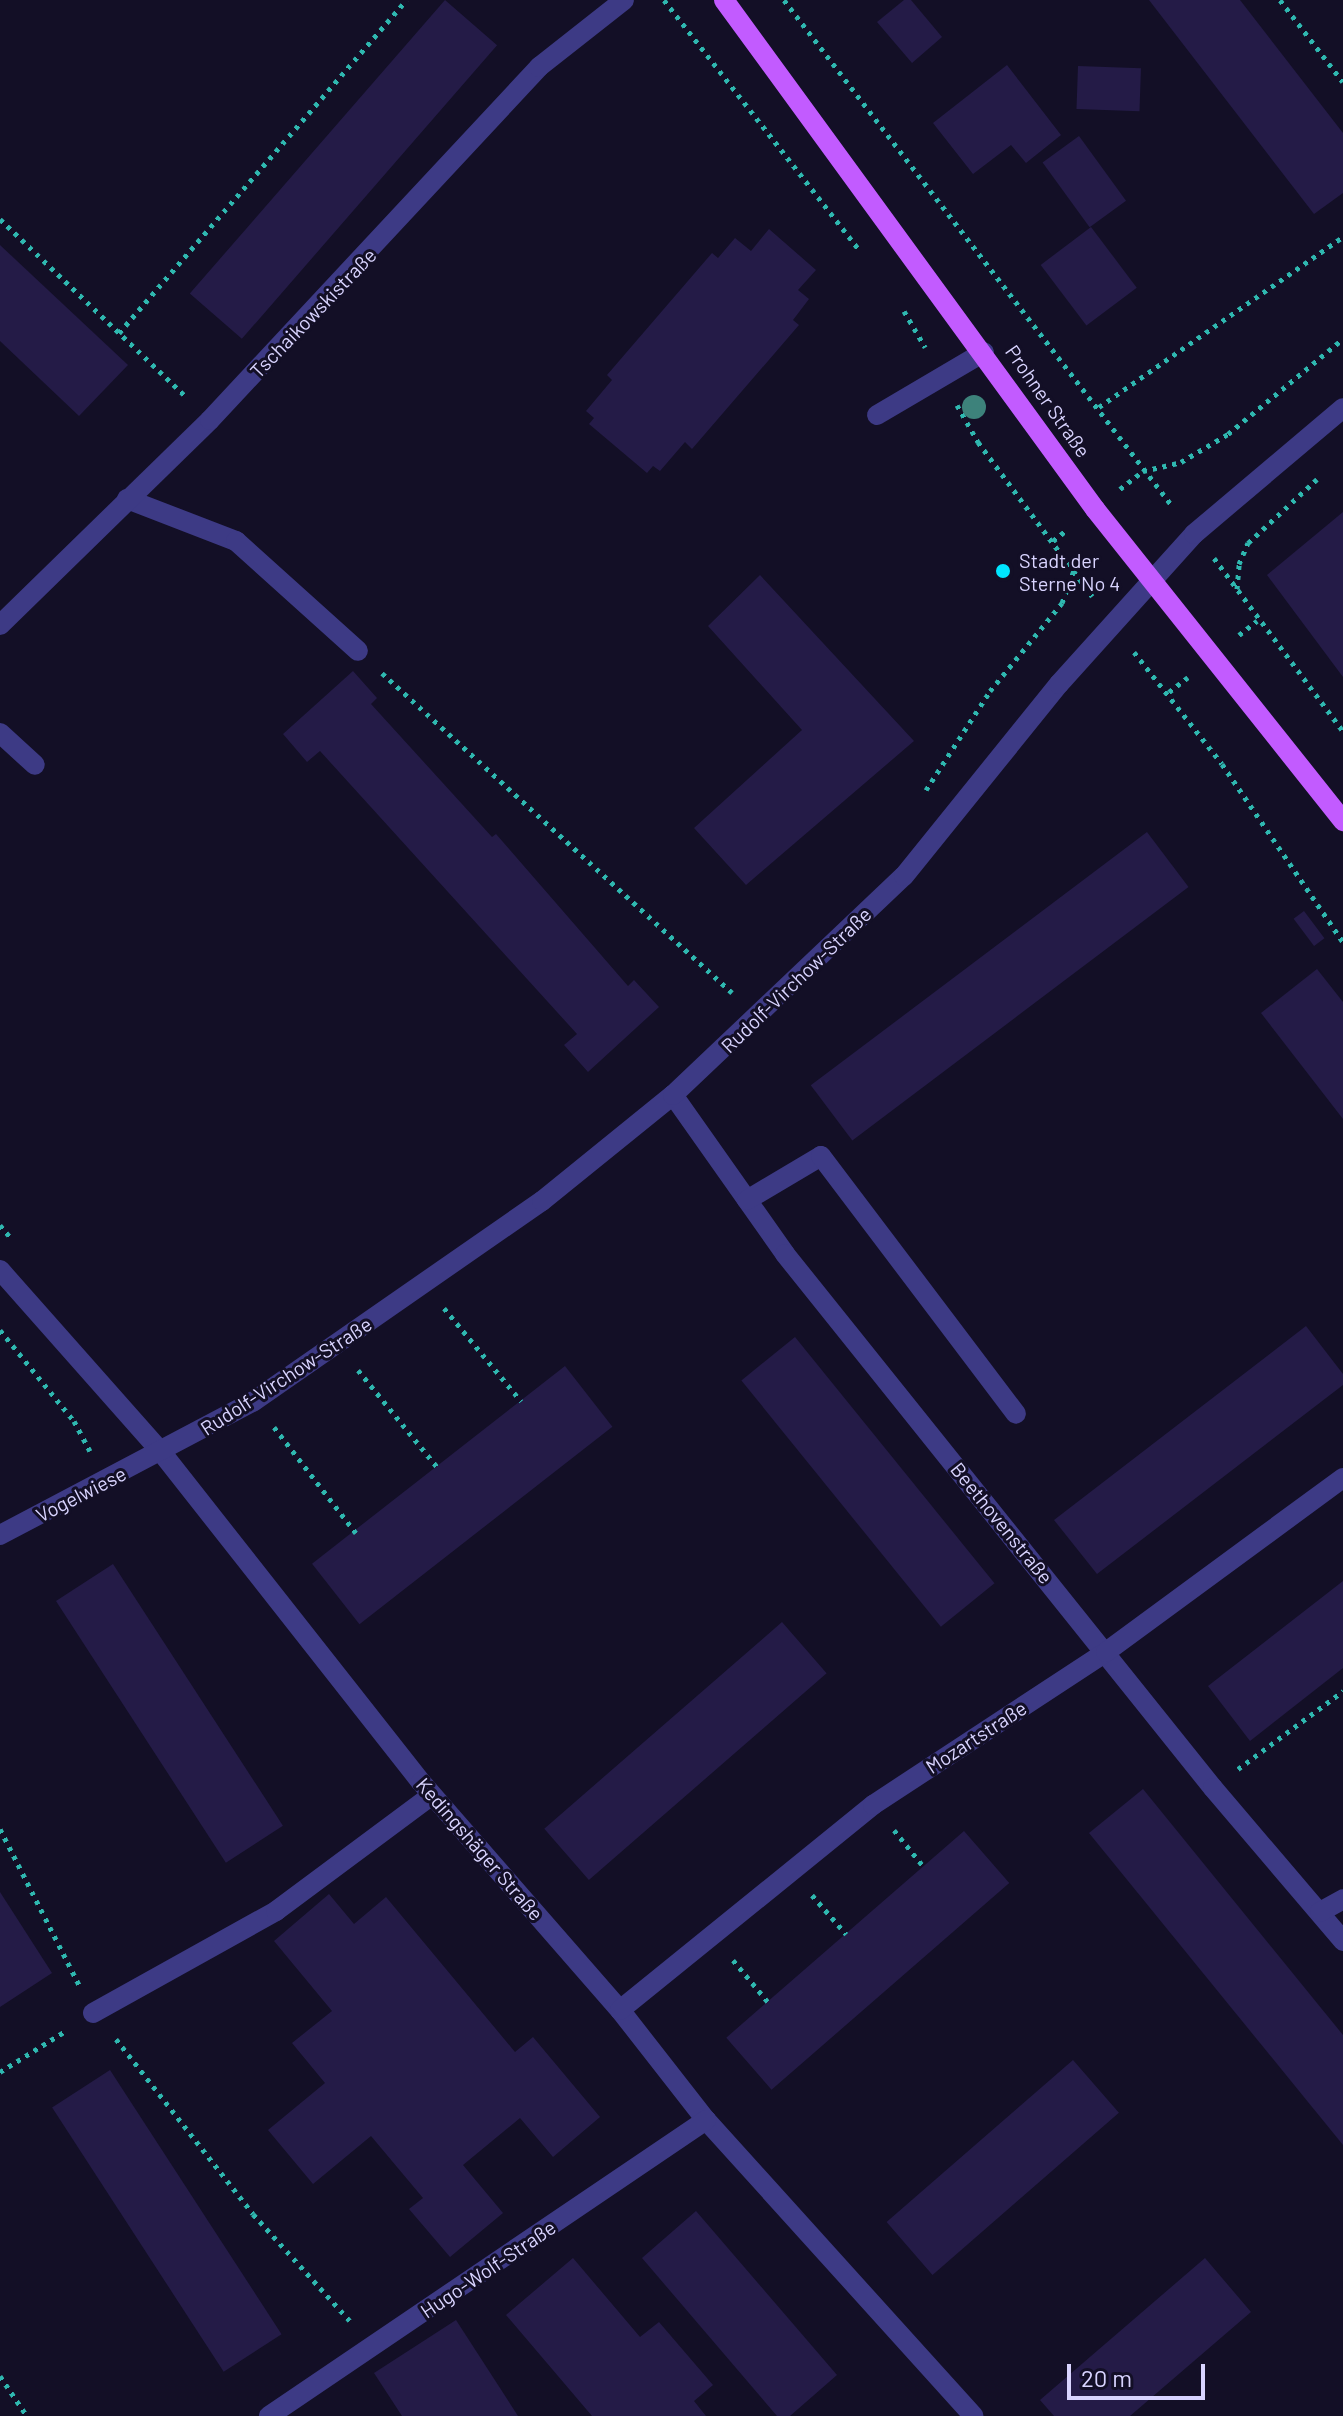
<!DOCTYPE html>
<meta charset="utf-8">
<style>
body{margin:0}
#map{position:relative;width:1343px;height:2416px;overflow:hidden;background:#130f26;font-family:Barlow,sans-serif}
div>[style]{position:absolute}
.building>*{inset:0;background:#241b47;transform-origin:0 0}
.path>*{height:5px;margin-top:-2.5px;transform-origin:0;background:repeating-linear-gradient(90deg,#2fb8b0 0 4px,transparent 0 10px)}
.minor>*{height:20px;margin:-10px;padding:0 10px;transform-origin:10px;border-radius:10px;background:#3d3a85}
.major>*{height:20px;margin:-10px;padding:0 10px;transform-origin:10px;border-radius:10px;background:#c25bff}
.trees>*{width:24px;height:24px;margin:-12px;border-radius:50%;background:#3d827b}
.dots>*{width:22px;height:22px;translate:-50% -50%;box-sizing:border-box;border:4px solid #130f26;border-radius:50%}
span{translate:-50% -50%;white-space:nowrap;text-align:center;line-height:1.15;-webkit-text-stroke:6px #130f26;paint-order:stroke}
.street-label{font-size:20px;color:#d9d4ff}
.poi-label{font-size:20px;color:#d9d4ff}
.left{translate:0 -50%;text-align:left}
.scale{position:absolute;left:1067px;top:2364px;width:138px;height:36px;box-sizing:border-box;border:4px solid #d9d4ff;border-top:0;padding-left:10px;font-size:24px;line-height:28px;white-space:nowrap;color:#d9d4ff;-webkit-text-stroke:6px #130f26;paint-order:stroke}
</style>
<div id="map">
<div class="building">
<i style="left:445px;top:0;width:69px;height:389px;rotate:41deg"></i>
<i style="clip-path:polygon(904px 0,911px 0,942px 37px,912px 63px,877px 22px)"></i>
<i style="clip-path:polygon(1149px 0,1240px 0,1343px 133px,1343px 193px,1314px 214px)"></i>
<i style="clip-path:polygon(1007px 65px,1061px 135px,1026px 163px,1011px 145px,973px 174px,933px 123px)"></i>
<i style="left:1078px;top:66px;width:63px;height:43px;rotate:2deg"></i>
<i style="left:1079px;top:136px;width:80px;height:45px;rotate:54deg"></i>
<i style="left:1091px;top:227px;width:76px;height:63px;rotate:53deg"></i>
<i style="clip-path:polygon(769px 229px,816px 270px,798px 290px,809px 299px,793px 320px,799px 325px,692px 449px,685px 442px,660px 471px,653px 466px,647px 473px,589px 424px,594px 418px,586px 411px,612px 380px,607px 375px,712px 253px,718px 258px,735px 238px,751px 251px)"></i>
<i style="clip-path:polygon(0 245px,128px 365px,79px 416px,0 341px)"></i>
<i style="clip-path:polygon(1343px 512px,1343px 677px,1267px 575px)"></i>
<i style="clip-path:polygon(760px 575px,914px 741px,746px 885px,694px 828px,802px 730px,708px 626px)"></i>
<i style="clip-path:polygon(353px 671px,377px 698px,371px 704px,492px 837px,496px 834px,628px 986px,634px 980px,659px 1007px,588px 1072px,564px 1045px,577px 1034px,320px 751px,307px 762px,283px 734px)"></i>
<i style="left:1147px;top:832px;width:69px;height:421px;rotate:53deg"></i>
<i style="left:1304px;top:911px;width:34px;height:13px;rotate:53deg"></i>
<i style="clip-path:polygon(1317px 969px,1343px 1002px,1343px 1119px,1261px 1013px)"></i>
<i style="clip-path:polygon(1306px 1326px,1343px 1374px,1343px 1385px,1097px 1574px,1054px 1520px)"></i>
<i style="left:795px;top:1337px;width:317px;height:69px;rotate:51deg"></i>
<i style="left:565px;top:1366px;width:77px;height:321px;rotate:52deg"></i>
<i style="left:113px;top:1564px;width:312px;height:68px;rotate:57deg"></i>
<i style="clip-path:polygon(1343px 1581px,1343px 1668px,1250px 1741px,1208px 1686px)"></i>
<i style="left:782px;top:1622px;width:68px;height:315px;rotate:49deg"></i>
<i style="clip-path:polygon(1143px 1789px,1343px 2035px,1343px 2145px,1089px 1833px)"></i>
<i style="left:964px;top:1831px;width:69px;height:315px;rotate:49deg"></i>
<i style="clip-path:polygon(0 1892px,52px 1973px,0 2007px)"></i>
<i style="clip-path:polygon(329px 1894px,354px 1924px,386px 1897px,515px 2052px,533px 2037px,600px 2117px,553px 2157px,520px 2118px,463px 2165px,503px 2213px,450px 2257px,409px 2209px,423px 2198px,371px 2136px,313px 2184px,268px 2130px,325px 2083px,292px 2043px,332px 2011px,274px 1941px)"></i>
<i style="left:1073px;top:2060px;width:70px;height:247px;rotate:49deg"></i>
<i style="left:110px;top:2070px;width:315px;height:69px;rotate:57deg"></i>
<i style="clip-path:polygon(696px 2211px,837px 2375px,790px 2416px,777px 2416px,642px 2258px)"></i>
<i style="clip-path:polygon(573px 2258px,640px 2337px,659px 2322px,713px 2385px,694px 2401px,706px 2416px,592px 2416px,506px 2315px)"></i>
<i style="clip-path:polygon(1205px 2258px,1251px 2312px,1130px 2416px,1054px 2416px,1040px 2400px)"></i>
<i style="clip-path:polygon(456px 2320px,518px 2416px,402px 2416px,374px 2373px)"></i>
</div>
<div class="path">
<i style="left:664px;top:0;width:315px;rotate:52deg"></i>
<i style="left:784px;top:0;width:639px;rotate:52.5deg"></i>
<i style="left:1280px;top:0;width:103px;rotate:52.5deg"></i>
<i style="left:0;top:219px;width:257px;rotate:43.7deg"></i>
<i style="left:904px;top:311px;width:42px;rotate:59.7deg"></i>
<i style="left:119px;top:333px;width:440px;rotate:-49.2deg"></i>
<i style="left:957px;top:405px;width:43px;rotate:60.4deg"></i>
<i style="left:978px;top:442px;width:192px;rotate:53.5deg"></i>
<i style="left:1099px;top:407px;width:297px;rotate:-34.9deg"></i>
<i style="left:1120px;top:489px;width:29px;rotate:-38deg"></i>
<i style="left:1143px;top:471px;width:39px;rotate:-13deg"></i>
<i style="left:1181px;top:462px;width:55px;rotate:-30.8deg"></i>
<i style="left:1228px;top:434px;width:149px;rotate:-39.6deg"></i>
<i style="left:1053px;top:541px;width:19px;rotate:-39deg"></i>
<i style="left:1214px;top:558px;width:216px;rotate:53.3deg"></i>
<i style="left:1237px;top:589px;width:25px;rotate:-85deg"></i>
<i style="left:1239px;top:564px;width:23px;rotate:-67deg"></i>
<i style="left:1248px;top:543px;width:94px;rotate:-42.8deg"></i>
<i style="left:1239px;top:635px;width:23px;rotate:-38deg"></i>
<i style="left:1134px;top:652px;width:142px;rotate:51.8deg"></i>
<i style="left:1222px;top:764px;width:215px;rotate:55.8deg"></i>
<i style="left:382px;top:673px;width:474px;rotate:42.4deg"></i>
<i style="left:1169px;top:692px;width:24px;rotate:-38deg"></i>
<i style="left:926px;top:790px;width:118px;rotate:-57.1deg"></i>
<i style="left:990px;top:691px;width:114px;rotate:-50.7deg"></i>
<i style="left:1062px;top:603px;width:35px;rotate:-70deg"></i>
<i style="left:0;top:1225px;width:16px;rotate:50deg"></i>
<i style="left:444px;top:1308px;width:121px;rotate:50.4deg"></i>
<i style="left:0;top:1330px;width:117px;rotate:50.9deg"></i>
<i style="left:74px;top:1421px;width:34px;rotate:62deg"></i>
<i style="left:358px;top:1370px;width:127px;rotate:50.8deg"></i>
<i style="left:274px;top:1427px;width:134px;rotate:52.3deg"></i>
<i style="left:1238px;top:1769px;width:131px;rotate:-36.6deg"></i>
<i style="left:0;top:1829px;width:175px;rotate:63.1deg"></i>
<i style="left:894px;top:1830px;width:46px;rotate:51.1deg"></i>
<i style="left:812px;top:1895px;width:52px;rotate:48.9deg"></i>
<i style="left:733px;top:1960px;width:55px;rotate:50.2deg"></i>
<i style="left:116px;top:2039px;width:222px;rotate:51.9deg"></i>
<i style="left:253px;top:2214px;width:144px;rotate:47.8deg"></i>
<i style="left:0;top:2072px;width:79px;rotate:-32.1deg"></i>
<i style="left:0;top:2376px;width:48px;rotate:56deg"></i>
</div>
<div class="minor">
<i style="left:877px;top:415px;width:124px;rotate:-30.5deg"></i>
<i style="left:127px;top:499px;width:117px;rotate:21.1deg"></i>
<i style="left:236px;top:541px;width:164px;rotate:42deg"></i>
<i style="left:0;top:625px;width:293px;rotate:-44.3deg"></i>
<i style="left:210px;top:420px;width:483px;rotate:-47deg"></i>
<i style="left:539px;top:67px;width:108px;rotate:-38.2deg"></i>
<i style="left:0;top:733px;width:47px;rotate:42.4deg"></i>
<i style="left:673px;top:1095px;width:194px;rotate:54.8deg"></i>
<i style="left:785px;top:1254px;width:684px;rotate:51.29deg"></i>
<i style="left:1213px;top:1788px;width:201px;rotate:49.6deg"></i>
<i style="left:747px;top:1200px;width:86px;rotate:-30.7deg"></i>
<i style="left:821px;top:1156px;width:323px;rotate:52.9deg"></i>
<i style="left:0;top:1270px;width:244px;rotate:48.5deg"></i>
<i style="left:162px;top:1453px;width:419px;rotate:51.8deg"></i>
<i style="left:421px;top:1782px;width:303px;rotate:48.9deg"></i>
<i style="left:620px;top:2010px;width:140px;rotate:52deg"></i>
<i style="left:706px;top:2120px;width:399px;rotate:47.9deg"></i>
<i style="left:0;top:1535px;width:287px;rotate:-27.8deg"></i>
<i style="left:254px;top:1401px;width:351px;rotate:-34.8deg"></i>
<i style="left:542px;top:1201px;width:169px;rotate:-39deg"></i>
<i style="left:673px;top:1095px;width:318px;rotate:-43.5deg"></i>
<i style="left:904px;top:876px;width:247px;rotate:-51.1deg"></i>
<i style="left:1059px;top:684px;width:202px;rotate:-48deg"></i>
<i style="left:1194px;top:534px;width:195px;rotate:-40.2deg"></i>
<i style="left:1320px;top:1912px;width:26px;rotate:-29deg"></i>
<i style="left:620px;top:2010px;width:326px;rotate:-39deg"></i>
<i style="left:873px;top:1805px;width:279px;rotate:-33.3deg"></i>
<i style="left:1106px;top:1652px;width:294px;rotate:-36.3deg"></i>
<i style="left:93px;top:2013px;width:210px;rotate:-29.1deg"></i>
<i style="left:276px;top:1911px;width:194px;rotate:-36.6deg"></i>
<i style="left:269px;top:2416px;width:528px;rotate:-34.11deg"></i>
</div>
<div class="major">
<i style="left:724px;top:0;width:630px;rotate:53.91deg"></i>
<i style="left:1095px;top:509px;width:399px;rotate:51.5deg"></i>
</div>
<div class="trees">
<i style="left:974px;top:407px"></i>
</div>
<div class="dots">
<i style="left:1003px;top:571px;background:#00e5ff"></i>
</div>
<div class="street-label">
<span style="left:313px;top:313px;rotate:-46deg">Tschaikowskistraße</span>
<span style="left:1048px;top:401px;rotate:55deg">Prohner Straße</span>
<span style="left:796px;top:980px;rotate:-44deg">Rudolf-Virchow-Straße</span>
<span style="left:286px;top:1376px;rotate:-33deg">Rudolf-Virchow-Straße</span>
<span style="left:81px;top:1494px;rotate:-27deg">Vogelwiese</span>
<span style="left:1002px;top:1523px;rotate:51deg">Beethovenstraße</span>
<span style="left:976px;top:1737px;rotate:-33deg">Mozartstraße</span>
<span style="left:480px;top:1849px;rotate:49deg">Kedingshäger Straße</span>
<span style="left:488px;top:2269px;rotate:-34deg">Hugo-Wolf-Straße</span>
</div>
<div class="poi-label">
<span class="left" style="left:1019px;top:572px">Stadt der<br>Sterne No 4</span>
</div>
<div class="scale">20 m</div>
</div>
